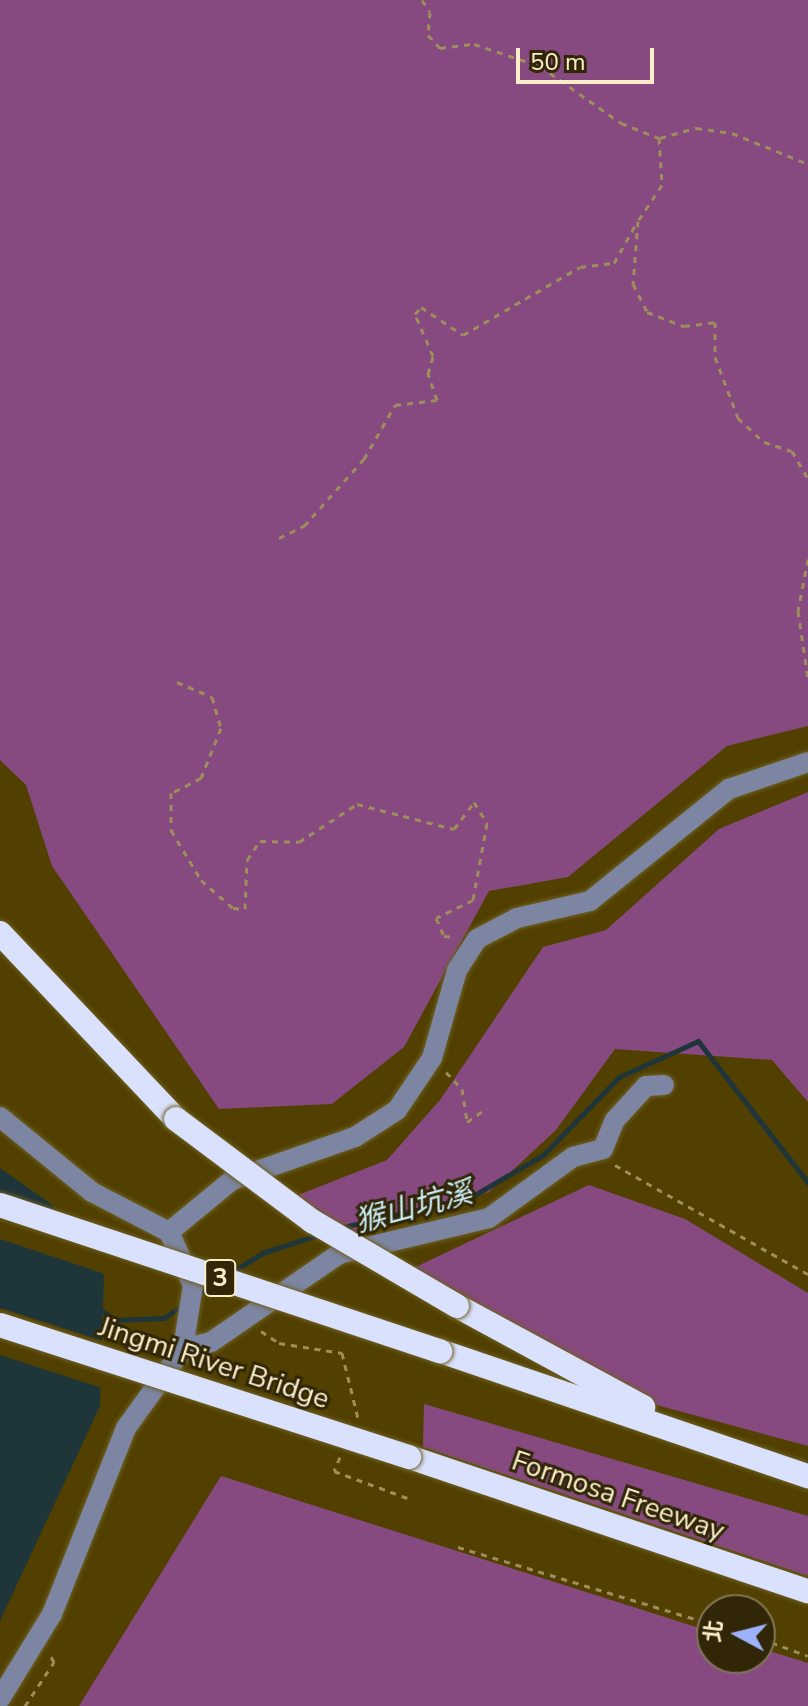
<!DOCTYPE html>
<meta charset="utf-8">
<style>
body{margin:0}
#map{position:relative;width:808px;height:1706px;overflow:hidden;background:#514000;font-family:"Nunito Sans","Noto Sans TC",sans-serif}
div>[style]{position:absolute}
.green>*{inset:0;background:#874a80}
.water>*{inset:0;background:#1e353a}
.pier>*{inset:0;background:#514000}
.stream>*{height:5px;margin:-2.5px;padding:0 2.5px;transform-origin:2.5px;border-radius:2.5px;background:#1e353a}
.path>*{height:3px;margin-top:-1.5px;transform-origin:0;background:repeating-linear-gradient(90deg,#9d8e5c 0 6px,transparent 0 12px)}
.roads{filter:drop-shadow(0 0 2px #6f5f24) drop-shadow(0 0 2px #6f5f24)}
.minor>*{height:20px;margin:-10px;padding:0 10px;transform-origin:10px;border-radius:10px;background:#7c85a1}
.highway>*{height:24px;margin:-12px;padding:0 12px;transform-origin:12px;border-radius:12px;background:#d9e1fd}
.bridges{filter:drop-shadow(0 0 2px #6f5f24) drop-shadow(0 0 2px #6f5f24)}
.highway-bridge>*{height:24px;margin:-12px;padding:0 12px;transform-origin:12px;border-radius:12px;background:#d9e1fd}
span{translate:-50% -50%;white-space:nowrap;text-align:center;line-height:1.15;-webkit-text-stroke:6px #312708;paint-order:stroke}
.shield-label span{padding:2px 6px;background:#312708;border:2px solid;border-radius:6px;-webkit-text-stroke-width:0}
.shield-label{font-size:26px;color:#f9edca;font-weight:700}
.street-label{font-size:28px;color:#f9edca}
.water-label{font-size:30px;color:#caecf2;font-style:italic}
.north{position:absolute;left:696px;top:1594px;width:80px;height:80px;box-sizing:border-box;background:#312708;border:2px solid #817656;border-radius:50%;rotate:277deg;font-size:22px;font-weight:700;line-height:32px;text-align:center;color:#f9edca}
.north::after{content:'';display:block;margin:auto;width:28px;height:36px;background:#9eb3fd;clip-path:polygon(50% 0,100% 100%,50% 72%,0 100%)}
.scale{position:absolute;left:516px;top:48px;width:138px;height:36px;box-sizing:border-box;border:4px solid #f9edca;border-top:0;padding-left:10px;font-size:24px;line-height:28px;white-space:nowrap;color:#f9edca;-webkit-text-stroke:6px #312708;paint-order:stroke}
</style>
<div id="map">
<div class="green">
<i style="clip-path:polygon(0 0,808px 0,808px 726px,727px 746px,568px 877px,489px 891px,404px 1047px,332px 1104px,219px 1109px,52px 866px,26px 785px,0 760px)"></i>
<i style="clip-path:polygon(808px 792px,808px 1102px,772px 1060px,615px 1049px,556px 1130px,489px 1192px,328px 1241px,283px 1201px,387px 1160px,440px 1100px,543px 947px,606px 930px,719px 829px)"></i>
<i style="clip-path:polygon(589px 1185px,685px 1219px,808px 1293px,808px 1446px,638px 1400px,388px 1280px)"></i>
<i style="clip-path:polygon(424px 1404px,808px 1516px,808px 1576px,423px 1447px)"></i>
<i style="clip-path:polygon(221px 1476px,712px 1632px,712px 1658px,760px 1658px,760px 1648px,808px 1663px,808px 1706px,79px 1706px)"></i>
</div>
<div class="water">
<i style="clip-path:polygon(0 1168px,51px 1204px,104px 1276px,100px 1406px,0 1621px)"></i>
</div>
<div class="pier">
<i style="clip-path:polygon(0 1193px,63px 1214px,108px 1275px,0 1239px)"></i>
<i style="clip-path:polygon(0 1308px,106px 1342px,105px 1389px,0 1355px)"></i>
</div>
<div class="stream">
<i style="left:339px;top:1228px;width:136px;rotate:-13.2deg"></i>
<i style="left:471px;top:1197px;width:83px;rotate:-30.3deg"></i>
<i style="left:543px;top:1155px;width:109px;rotate:-45.7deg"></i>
<i style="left:619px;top:1077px;width:87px;rotate:-24.5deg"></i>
<i style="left:698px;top:1041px;width:180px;rotate:52.2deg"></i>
<i style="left:229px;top:1274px;width:39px;rotate:-32deg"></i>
<i style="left:262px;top:1253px;width:59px;rotate:-17.8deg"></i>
<i style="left:196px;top:1296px;width:22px;rotate:-34deg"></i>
<i style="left:98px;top:1308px;width:22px;rotate:34deg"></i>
<i style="left:116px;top:1320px;width:48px;rotate:-2.4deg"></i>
<i style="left:164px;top:1318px;width:24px;rotate:-35deg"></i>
</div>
<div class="path">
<i style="left:422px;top:0;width:14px;rotate:56deg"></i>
<i style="left:430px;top:12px;width:23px;rotate:95deg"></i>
<i style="left:428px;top:35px;width:18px;rotate:47deg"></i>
<i style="left:440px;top:48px;width:34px;rotate:-7deg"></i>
<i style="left:474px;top:44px;width:70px;rotate:18.4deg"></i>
<i style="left:540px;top:66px;width:99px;rotate:35.1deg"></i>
<i style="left:621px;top:123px;width:41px;rotate:21.5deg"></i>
<i style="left:659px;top:138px;width:47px;rotate:86.3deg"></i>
<i style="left:662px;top:185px;width:43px;rotate:123.7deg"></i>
<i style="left:638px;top:221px;width:63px;rotate:94.5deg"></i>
<i style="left:633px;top:284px;width:31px;rotate:63deg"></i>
<i style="left:647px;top:312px;width:40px;rotate:21deg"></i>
<i style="left:684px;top:326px;width:31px;rotate:-7deg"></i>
<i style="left:715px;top:322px;width:35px;rotate:90deg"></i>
<i style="left:715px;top:357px;width:65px;rotate:69.3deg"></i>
<i style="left:738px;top:418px;width:35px;rotate:43deg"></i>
<i style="left:764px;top:442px;width:29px;rotate:18deg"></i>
<i style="left:792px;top:451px;width:32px;rotate:60deg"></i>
<i style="left:660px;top:138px;width:37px;rotate:-16deg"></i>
<i style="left:696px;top:128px;width:36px;rotate:8deg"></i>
<i style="left:732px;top:133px;width:82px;rotate:22.2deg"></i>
<i style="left:279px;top:538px;width:28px;rotate:-26deg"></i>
<i style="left:304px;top:526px;width:90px;rotate:-48.2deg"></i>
<i style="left:364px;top:459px;width:62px;rotate:-60.1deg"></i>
<i style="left:395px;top:405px;width:42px;rotate:-6.8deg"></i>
<i style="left:437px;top:400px;width:28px;rotate:-109deg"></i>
<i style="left:428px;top:374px;width:19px;rotate:-74deg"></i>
<i style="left:433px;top:356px;width:46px;rotate:-113.2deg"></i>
<i style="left:415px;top:314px;width:9px;rotate:-49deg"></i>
<i style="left:421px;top:307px;width:50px;rotate:33.7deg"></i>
<i style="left:463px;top:335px;width:135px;rotate:-30.2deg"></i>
<i style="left:580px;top:267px;width:34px;rotate:-7deg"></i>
<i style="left:614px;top:263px;width:45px;rotate:-60.6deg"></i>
<i style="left:808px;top:559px;width:53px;rotate:100.9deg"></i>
<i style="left:798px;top:611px;width:69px;rotate:81.6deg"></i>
<i style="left:177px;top:682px;width:38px;rotate:23deg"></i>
<i style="left:212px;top:697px;width:32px;rotate:74deg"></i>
<i style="left:221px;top:728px;width:54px;rotate:111.8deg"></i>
<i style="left:201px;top:778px;width:34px;rotate:153deg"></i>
<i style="left:171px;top:793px;width:37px;rotate:90deg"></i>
<i style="left:171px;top:830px;width:58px;rotate:59deg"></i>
<i style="left:201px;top:880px;width:43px;rotate:41.2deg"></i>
<i style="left:233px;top:908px;width:12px;rotate:5deg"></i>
<i style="left:245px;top:909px;width:49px;rotate:-87.7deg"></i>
<i style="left:247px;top:860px;width:23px;rotate:-56deg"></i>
<i style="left:260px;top:841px;width:39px;rotate:1deg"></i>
<i style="left:299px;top:842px;width:69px;rotate:-33.2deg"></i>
<i style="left:357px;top:804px;width:100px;rotate:14.5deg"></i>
<i style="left:454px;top:829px;width:34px;rotate:-53deg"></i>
<i style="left:474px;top:802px;width:25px;rotate:58deg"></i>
<i style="left:487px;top:823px;width:78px;rotate:100.3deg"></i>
<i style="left:473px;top:900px;width:41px;rotate:154.1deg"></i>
<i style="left:436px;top:918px;width:20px;rotate:66deg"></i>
<i style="left:444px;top:936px;width:12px;rotate:5deg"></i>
<i style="left:446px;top:1072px;width:23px;rotate:47deg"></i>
<i style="left:462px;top:1089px;width:33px;rotate:81deg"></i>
<i style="left:467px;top:1122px;width:24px;rotate:-35deg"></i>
<i style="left:615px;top:1165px;width:222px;rotate:29.5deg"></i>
<i style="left:261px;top:1331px;width:22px;rotate:34deg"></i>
<i style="left:279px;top:1343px;width:64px;rotate:9deg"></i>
<i style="left:342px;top:1353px;width:67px;rotate:76.2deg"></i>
<i style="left:340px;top:1457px;width:15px;rotate:113deg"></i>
<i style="left:334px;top:1471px;width:81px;rotate:20.2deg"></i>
<i style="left:458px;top:1547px;width:265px;rotate:16.9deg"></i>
<i style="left:760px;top:1638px;width:51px;rotate:20.6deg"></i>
<i style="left:25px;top:1706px;width:53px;rotate:-56.6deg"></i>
<i style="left:54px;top:1662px;width:10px;rotate:-119deg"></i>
</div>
<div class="roads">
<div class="minor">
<i style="left:0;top:1117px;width:119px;rotate:39.2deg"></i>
<i style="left:92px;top:1192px;width:87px;rotate:27.5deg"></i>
<i style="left:169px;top:1232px;width:58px;rotate:65.6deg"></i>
<i style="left:193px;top:1285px;width:65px;rotate:98.9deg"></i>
<i style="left:183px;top:1349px;width:97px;rotate:125.8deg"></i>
<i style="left:126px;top:1428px;width:200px;rotate:111.7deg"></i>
<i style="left:52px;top:1614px;width:100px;rotate:121.5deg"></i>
<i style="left:169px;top:1232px;width:82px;rotate:-39.5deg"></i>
<i style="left:232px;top:1180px;width:130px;rotate:-19.3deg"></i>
<i style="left:355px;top:1137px;width:50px;rotate:-32.7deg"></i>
<i style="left:397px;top:1110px;width:63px;rotate:-56.1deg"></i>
<i style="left:432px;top:1058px;width:91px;rotate:-74.1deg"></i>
<i style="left:457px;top:970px;width:37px;rotate:-57deg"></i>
<i style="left:477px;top:939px;width:45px;rotate:-27.7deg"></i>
<i style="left:517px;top:918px;width:75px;rotate:-13.1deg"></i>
<i style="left:590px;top:901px;width:179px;rotate:-38.9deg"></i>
<i style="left:729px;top:789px;width:83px;rotate:-18.9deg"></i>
<i style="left:183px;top:1349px;width:29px;rotate:-14deg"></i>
<i style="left:211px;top:1342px;width:155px;rotate:-34.5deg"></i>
<i style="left:339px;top:1254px;width:154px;rotate:-13.5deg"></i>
<i style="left:489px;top:1218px;width:104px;rotate:-36deg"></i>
<i style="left:573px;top:1157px;width:31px;rotate:-15deg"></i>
<i style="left:603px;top:1149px;width:31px;rotate:-68deg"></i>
<i style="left:615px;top:1120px;width:46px;rotate:-47.6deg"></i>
<i style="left:646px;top:1086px;width:18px;rotate:-3deg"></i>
</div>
<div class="highway">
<i style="left:0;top:933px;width:256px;rotate:46.6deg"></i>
<i style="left:457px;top:1306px;width:212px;rotate:28.5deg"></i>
<i style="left:440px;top:1351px;width:389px;rotate:18.8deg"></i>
<i style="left:409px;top:1457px;width:421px;rotate:18.6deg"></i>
</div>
</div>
<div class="bridges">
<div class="highway-bridge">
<i style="left:176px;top:1119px;width:170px;rotate:36.9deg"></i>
<i style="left:312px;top:1221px;width:168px;rotate:30.4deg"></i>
<i style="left:0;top:1205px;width:464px;rotate:18.4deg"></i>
<i style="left:0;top:1325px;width:430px;rotate:17.9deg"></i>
</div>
</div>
<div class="shield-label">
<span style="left:220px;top:1278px">3</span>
</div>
<div class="street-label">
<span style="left:214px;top:1363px;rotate:18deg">Jingmi River Bridge</span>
<span style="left:618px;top:1496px;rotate:19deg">Formosa Freeway</span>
</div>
<div class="water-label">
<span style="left:414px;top:1208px;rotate:-15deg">猴山坑溪</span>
</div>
<div class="north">北</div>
<div class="scale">50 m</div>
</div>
